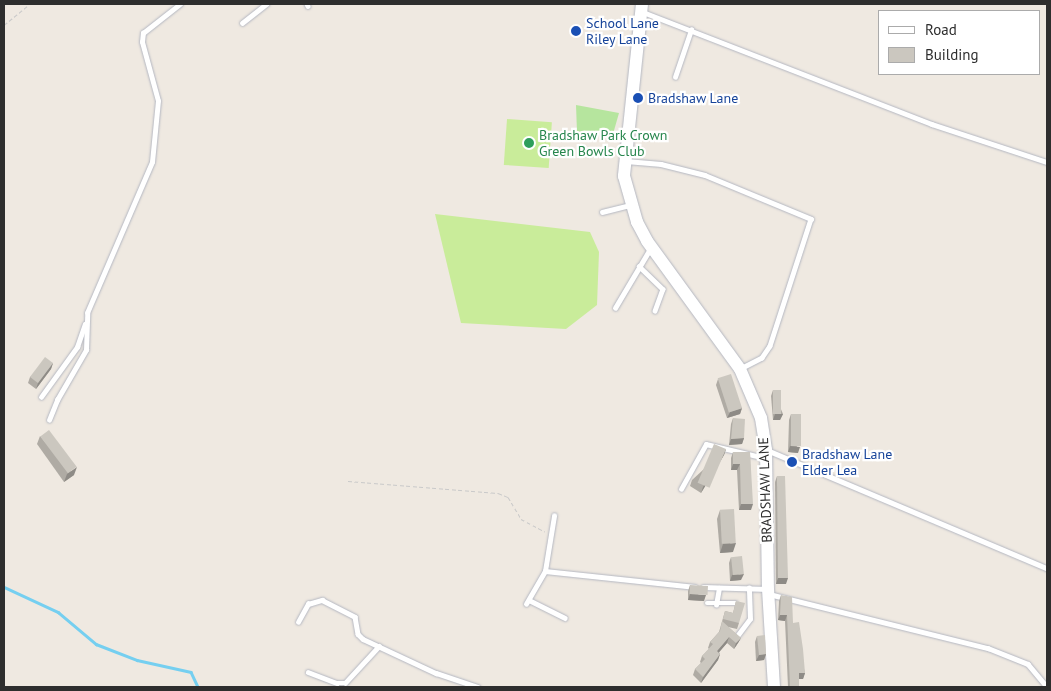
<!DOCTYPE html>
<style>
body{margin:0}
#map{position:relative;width:1051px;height:691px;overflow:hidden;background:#efe9e1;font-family:"PT Sans",sans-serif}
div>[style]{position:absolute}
.green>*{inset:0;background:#b6e59e}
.pitch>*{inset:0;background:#c9ec9a;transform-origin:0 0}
.stream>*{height:2.5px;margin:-1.25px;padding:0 1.25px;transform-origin:1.25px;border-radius:1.25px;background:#75cff0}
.path>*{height:1px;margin-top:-0.5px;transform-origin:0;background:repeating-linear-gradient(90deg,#c9c9c9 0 4px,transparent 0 6.5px)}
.roads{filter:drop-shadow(0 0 1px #b4b7c1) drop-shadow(0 0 1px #b4b7c1)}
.lane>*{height:4.5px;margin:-2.25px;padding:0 2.25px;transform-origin:2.25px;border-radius:2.25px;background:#fff}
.secondary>*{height:12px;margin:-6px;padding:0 6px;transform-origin:6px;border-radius:6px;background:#fff}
.wall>*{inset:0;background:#afaba4}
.shaded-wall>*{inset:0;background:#8e8b86}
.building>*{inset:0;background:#cbc7bf;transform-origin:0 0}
.dots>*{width:14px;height:14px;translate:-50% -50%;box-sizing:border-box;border:2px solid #fff;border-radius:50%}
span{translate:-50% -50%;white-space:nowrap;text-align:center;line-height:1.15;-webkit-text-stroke:4.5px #fff;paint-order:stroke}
.transit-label{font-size:14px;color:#164399}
.left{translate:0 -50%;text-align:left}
.leisure-label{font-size:14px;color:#27864d}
.street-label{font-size:14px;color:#2e2e2e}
.frame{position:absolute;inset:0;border:5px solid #2e2e2e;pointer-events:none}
.legend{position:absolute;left:878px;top:10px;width:162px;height:65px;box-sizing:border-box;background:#fff;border:1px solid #ababab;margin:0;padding:6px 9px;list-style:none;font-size:15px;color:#2e2e2e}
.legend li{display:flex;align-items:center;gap:10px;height:25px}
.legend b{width:25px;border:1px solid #ababab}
</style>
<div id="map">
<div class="green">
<i style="clip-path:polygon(576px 105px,619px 113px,613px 134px,577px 132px)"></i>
</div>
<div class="pitch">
<i style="left:507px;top:119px;width:45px;height:46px;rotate:4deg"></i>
<i style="clip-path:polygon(435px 214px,590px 232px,599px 252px,597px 305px,566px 329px,461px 323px)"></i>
</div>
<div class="stream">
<i style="left:4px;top:587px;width:60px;rotate:24.8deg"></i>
<i style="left:58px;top:612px;width:50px;rotate:40.1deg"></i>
<i style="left:96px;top:644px;width:44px;rotate:21.3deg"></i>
<i style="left:137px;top:660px;width:55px;rotate:12.5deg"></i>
<i style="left:191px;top:672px;width:17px;rotate:65deg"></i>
</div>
<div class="path">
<i style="left:4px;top:25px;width:33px;rotate:-39deg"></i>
<i style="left:348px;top:481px;width:150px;rotate:4.6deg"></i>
<i style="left:498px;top:493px;width:11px;rotate:22deg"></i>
<i style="left:508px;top:497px;width:26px;rotate:59deg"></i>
<i style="left:521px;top:519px;width:27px;rotate:28deg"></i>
</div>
<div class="roads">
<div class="lane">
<i style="left:307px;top:4px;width:2px;rotate:63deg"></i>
<i style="left:643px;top:12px;width:310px;rotate:21.2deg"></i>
<i style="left:932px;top:124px;width:121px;rotate:18.3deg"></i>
<i style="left:242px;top:23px;width:31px;rotate:-38deg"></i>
<i style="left:675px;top:77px;width:50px;rotate:-71.2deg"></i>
<i style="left:626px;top:161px;width:35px;rotate:5deg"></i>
<i style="left:661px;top:164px;width:45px;rotate:14deg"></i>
<i style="left:705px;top:175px;width:115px;rotate:22.5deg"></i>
<i style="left:811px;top:219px;width:133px;rotate:107.9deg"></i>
<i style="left:770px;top:346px;width:14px;rotate:124deg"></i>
<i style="left:762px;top:358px;width:22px;rotate:153deg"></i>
<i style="left:602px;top:212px;width:30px;rotate:-14deg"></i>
<i style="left:639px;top:266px;width:33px;rotate:44deg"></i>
<i style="left:663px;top:289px;width:23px;rotate:110deg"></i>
<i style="left:615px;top:308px;width:69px;rotate:-59.3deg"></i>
<i style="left:41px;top:397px;width:62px;rotate:-54.2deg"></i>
<i style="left:77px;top:347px;width:24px;rotate:-71deg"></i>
<i style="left:49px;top:420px;width:22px;rotate:-68deg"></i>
<i style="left:57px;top:400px;width:58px;rotate:-59.9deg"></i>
<i style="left:86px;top:350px;width:37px;rotate:-88deg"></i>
<i style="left:87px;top:313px;width:164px;rotate:-66.7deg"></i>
<i style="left:152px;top:162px;width:61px;rotate:-84.4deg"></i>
<i style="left:158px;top:101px;width:61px;rotate:-105.2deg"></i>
<i style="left:142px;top:42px;width:9px;rotate:-84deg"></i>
<i style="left:143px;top:33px;width:47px;rotate:-38.1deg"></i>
<i style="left:767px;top:450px;width:304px;rotate:22.9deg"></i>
<i style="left:681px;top:489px;width:51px;rotate:-60.9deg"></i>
<i style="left:706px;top:444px;width:61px;rotate:13.3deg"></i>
<i style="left:545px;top:571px;width:151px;rotate:6.1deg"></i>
<i style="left:703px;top:587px;width:65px;rotate:1.8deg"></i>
<i style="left:769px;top:594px;width:226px;rotate:13.9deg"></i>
<i style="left:988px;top:648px;width:43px;rotate:21.8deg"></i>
<i style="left:1028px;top:664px;width:30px;rotate:50deg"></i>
<i style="left:529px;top:600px;width:40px;rotate:26.6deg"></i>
<i style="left:707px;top:603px;width:29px"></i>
<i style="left:526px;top:604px;width:38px;rotate:-60deg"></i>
<i style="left:545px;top:571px;width:56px;rotate:-80.7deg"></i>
<i style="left:716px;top:605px;width:17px;rotate:-80deg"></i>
<i style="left:298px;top:622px;width:21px;rotate:-61deg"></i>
<i style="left:308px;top:604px;width:15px;rotate:-16deg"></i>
<i style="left:322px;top:600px;width:37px;rotate:27deg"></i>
<i style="left:355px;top:617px;width:17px;rotate:80deg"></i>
<i style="left:358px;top:634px;width:7px;rotate:45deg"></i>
<i style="left:363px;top:639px;width:81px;rotate:25deg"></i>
<i style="left:436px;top:673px;width:44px;rotate:18.4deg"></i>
<i style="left:737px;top:636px;width:21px;rotate:-53deg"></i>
<i style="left:750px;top:619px;width:31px;rotate:-92deg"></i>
<i style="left:308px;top:672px;width:31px;rotate:21deg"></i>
<i style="left:337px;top:683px;width:8px"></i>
<i style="left:345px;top:683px;width:50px;rotate:-47.4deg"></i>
</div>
<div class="secondary">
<i style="left:642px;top:4px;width:173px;rotate:96deg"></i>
<i style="left:624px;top:176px;width:48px;rotate:74.2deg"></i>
<i style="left:637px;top:222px;width:21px;rotate:62deg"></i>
<i style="left:647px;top:241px;width:158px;rotate:54deg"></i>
<i style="left:740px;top:369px;width:53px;rotate:66.8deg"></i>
<i style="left:761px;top:418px;width:32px;rotate:81deg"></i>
<i style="left:766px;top:450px;width:139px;rotate:89.2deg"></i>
<i style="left:768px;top:589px;width:98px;rotate:86.5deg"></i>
</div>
</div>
<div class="wall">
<i style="clip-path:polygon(53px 363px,51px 369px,36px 389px,28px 383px,30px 377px)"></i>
<i style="clip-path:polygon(718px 379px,742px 408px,740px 414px,727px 418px,716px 385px)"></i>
<i style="clip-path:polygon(773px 390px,783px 414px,780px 420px,773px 420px,771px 396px)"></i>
<i style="clip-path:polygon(791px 414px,798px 453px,788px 452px,789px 420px)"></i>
<i style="clip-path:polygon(733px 418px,744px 438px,742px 444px,729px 445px,731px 424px)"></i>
<i style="clip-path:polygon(40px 436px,74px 475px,64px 482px,37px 444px)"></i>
<i style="clip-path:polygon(726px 449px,724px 455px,701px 493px,690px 486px,692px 480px)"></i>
<i style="clip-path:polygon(733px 452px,750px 452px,751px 510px,739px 510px,737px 470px,731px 470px,731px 458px)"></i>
<i style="clip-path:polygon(777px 476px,786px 584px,776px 584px,775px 482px)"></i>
<i style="clip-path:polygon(720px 510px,733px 552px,720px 553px,717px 519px)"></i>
<i style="clip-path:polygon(731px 557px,741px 580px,730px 581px,729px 563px)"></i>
<i style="clip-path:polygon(690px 585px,704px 601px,688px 600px,688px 591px)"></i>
<i style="clip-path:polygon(781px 595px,793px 623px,805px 673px,803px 679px,799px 679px,799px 687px,788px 687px,785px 621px,778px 620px,779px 601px)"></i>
<i style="clip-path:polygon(736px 601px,739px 623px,737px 629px,728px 627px,741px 638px,738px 643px,734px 649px,727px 643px,719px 652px,720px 654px,718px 660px,701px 683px,693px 675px,695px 669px,701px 663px,700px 662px,702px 656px,709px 649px,708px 648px,710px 642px,719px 632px,725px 611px,733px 613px)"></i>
<i style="clip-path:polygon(757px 636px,766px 654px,764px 660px,756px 661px,755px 642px)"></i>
</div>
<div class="shaded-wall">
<i style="clip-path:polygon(53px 363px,51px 369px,36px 389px,38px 383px)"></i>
<i style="clip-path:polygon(742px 408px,740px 414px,727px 418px,730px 412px)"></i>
<i style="clip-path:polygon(775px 414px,783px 414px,780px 420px,773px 420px)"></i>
<i style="clip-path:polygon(744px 438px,742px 444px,729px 445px,731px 439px)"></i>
<i style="clip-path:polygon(790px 446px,800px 447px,798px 453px,788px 452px)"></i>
<i style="clip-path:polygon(726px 449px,724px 455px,701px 493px,703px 487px)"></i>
<i style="clip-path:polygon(733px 464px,740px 464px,737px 470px,731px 470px)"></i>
<i style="clip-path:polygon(77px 467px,74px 475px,64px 482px,67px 474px)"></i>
<i style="clip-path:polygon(741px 504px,753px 504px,751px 510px,739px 510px)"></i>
<i style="clip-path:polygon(736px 543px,733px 552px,720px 553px,723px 544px)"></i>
<i style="clip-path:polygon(744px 574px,741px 580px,730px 581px,732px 575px)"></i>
<i style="clip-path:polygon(778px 578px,788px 578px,786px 584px,776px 584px)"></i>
<i style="clip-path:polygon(690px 594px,706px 595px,704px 601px,688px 600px)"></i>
<i style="clip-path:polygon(780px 615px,787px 615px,785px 621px,778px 620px)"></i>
<i style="clip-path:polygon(729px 637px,727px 643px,715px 657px,717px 651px)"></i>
<i style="clip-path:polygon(741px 638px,738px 643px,734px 649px,736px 643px)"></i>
<i style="clip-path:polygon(720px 654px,718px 660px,701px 683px,703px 677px)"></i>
<i style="clip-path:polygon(766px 654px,764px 660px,756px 661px,759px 655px)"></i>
<i style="clip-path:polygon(799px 673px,805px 673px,803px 679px,797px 679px)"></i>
</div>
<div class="building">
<i style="left:45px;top:357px;width:10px;height:25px;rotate:37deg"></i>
<i style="left:731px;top:374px;width:36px;height:14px;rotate:72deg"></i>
<i style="left:773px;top:390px;width:8px;height:24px"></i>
<i style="left:791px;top:414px;width:10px;height:32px"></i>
<i style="clip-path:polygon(733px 418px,745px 419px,744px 438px,731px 439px)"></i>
<i style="left:49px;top:430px;width:46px;height:11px;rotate:53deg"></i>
<i style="left:714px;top:444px;width:13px;height:42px;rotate:23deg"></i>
<i style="clip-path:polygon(733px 452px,750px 452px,753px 504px,741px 504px,740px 464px,733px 464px)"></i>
<i style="clip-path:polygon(777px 476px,785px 476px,788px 578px,778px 578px)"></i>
<i style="left:734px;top:509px;width:34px;height:14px;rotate:87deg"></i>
<i style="left:742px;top:556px;width:18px;height:11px;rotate:84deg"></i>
<i style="left:690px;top:585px;width:18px;height:9px;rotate:3deg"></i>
<i style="clip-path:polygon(781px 595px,792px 597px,793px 623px,799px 622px,803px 649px,805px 673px,799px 673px,799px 687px,790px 687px,787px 615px,780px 615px)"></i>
<i style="clip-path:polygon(736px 601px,745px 603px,739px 623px,723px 619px,725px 611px,733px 613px)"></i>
<i style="clip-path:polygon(722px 621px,741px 638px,736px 643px,729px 637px,717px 651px,720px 654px,703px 677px,695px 669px,705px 659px,702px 656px,713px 644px,710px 642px,720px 631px)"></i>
<i style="clip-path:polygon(765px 635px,766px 654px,759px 655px,757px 636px)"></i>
</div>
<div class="dots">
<i style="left:576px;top:31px;background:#1a4fb4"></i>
<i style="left:638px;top:98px;background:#1a4fb4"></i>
<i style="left:529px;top:143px;background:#2e9e5b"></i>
<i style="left:792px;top:462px;background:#1a4fb4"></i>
</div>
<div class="transit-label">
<span class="left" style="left:586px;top:31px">School Lane<br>Riley Lane</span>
<span class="left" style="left:648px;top:98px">Bradshaw Lane</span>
<span class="left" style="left:802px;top:462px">Bradshaw Lane<br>Elder Lea</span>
</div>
<div class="leisure-label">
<span class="left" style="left:539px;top:143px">Bradshaw Park Crown<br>Green Bowls Club</span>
</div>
<div class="street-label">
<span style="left:765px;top:490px;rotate:-92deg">BRADSHAW LANE</span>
</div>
<div class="frame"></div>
<ul class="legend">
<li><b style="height:6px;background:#fff"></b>Road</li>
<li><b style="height:14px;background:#cbc7bf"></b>Building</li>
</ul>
</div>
